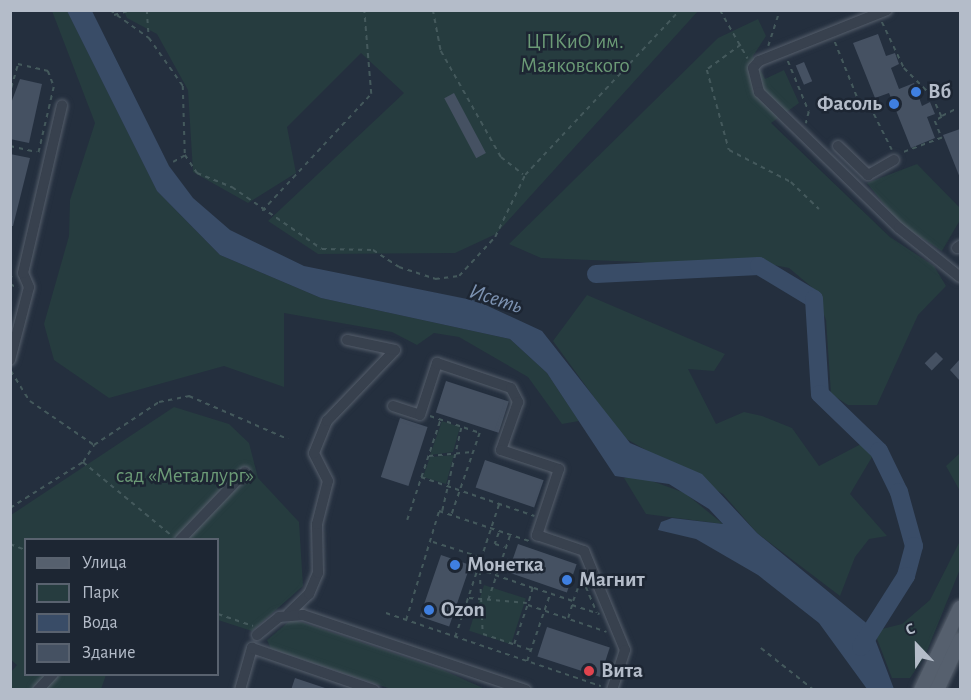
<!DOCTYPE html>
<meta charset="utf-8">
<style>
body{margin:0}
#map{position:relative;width:971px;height:700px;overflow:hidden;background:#242f3e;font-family:"Alegreya Sans",sans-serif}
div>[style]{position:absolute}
.green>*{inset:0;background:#263c3f;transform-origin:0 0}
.water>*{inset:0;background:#394c67}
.river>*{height:18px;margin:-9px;padding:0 9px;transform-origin:9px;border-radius:9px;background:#394c67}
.building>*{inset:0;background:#455162;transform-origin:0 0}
.path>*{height:1.5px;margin-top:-0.75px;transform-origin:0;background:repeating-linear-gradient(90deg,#44595c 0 4.5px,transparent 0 9px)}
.roads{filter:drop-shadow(0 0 2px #565f6c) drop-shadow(0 0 2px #565f6c)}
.minor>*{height:10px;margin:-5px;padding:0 5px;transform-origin:5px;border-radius:5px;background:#38414e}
.major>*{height:14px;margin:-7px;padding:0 7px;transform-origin:7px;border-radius:7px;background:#56606e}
.dots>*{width:16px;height:16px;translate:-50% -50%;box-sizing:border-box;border:3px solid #1d2633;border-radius:50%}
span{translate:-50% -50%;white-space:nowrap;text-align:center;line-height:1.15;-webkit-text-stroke:5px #1d2633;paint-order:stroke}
.park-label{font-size:21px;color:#6b9a76}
.poi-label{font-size:21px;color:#b4bcc9;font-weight:700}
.left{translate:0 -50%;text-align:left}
.right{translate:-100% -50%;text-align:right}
.water-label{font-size:22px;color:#7c92b1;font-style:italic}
.frame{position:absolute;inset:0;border:12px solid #b4bcc9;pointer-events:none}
.legend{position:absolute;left:24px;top:538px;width:195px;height:138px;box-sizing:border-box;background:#1d2633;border:2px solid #59626f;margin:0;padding:8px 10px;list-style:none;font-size:18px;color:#b4bcc9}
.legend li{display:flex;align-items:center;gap:12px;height:30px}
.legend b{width:30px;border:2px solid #59626f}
.north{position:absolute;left:887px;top:616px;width:60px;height:60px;-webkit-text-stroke:4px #1d2633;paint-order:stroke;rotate:338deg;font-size:16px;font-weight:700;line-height:24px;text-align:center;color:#b4bcc9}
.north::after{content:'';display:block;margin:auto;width:21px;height:27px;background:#b4bcc9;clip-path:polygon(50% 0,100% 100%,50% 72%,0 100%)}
</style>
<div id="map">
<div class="green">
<i style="clip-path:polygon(52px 11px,67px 11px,157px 191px,220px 255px,321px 298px,510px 339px,547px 373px,579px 421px,562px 424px,528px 377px,459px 337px,434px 333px,417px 345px,392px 332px,284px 313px,284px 387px,224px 366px,109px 398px,54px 360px,44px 324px,69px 236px,70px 200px,95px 123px)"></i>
<i style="clip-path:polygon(124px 11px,698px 11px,496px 234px,455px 253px,318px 254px,268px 221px,404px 93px,361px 53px,287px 127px,296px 173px,248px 203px,193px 172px,188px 90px,157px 34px,127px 18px)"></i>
<i style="clip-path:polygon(758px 19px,766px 36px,753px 56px,765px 79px,784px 70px,799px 103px,771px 123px,890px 237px,934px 266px,946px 286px,918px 315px,877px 405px,848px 405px,831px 394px,826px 320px,814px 289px,789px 268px,747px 260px,713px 274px,640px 262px,541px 258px,509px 244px,718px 38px)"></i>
<i style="clip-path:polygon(917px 164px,960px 208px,960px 220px,942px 251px,899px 223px,867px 183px)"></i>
<i style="clip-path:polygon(587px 295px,725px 354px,714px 371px,688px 369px,716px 424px,744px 412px,762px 416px,792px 428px,819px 466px,863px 443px,872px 457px,850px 494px,887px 536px,869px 539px,855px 557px,840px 596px,757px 533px,723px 494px,623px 437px,553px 341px)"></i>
<i style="clip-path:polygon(174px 407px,229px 424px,249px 443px,258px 478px,299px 522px,303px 586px,252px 631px,218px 620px,218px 540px,26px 540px,26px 674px,106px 675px,101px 689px,11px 690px,10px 673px,17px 665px,10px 659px,11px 515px)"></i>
<i style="clip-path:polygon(442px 421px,460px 427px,453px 452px,430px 455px)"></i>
<i style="clip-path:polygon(960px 453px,960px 491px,946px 466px)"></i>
<i style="clip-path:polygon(454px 455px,446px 484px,423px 477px,430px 457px)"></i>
<i style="clip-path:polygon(638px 476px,685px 493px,723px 524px,646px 514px,624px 478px)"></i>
<i style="clip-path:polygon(960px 541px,960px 569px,925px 656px,910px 678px,892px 678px,874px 631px,902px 624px,930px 600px)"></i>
<i style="left:484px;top:585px;width:44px;height:48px;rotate:18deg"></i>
<i style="clip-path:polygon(292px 619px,443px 670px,485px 689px,391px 689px,271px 649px,267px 640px)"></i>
</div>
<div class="water">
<i style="clip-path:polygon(67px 11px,92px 11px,169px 166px,193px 198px,230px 230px,304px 266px,477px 301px,542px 331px,630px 443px,702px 474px,757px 533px,870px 626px,894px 689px,867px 689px,819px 623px,758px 575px,696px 539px,658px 530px,661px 522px,672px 518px,723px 524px,709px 509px,669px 484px,615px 476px,547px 373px,510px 339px,321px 298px,220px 255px,157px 191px)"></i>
</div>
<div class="river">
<i style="left:596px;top:274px;width:163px;rotate:-2.8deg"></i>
<i style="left:759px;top:266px;width:64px;rotate:31deg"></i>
<i style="left:814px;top:299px;width:95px;rotate:86.4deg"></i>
<i style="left:820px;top:394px;width:82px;rotate:44deg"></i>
<i style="left:879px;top:451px;width:46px;rotate:64deg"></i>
<i style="left:899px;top:492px;width:56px;rotate:74.5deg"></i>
<i style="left:914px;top:546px;width:31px;rotate:105deg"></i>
<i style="left:906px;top:576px;width:84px;rotate:122.4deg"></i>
</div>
<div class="building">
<i style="clip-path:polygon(878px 34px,886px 56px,895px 53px,899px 64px,891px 68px,899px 89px,914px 83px,922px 106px,930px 102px,935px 114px,927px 117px,935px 138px,911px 148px,889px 93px,875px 98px,853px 43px)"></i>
<i style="left:804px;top:62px;width:21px;height:9px;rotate:67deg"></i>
<i style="clip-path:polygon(20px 79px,42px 84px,29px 143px,10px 139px,10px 106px)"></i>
<i style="left:454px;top:93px;width:68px;height:11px;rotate:62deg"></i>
<i style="clip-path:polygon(960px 129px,960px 178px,943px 135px)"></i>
<i style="clip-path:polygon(10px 154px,30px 158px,13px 226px,10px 226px)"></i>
<i style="left:936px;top:352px;width:10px;height:16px;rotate:45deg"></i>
<i style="clip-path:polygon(960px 359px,960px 381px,950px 370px)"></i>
<i style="left:446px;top:381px;width:66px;height:33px;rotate:18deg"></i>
<i style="left:400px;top:418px;width:29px;height:62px;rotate:18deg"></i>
<i style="left:485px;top:460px;width:62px;height:29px;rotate:19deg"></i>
<i style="left:518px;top:544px;width:62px;height:30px;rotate:19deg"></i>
<i style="left:441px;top:555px;width:31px;height:65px;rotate:19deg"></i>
<i style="left:547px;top:627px;width:66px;height:31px;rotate:18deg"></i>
<i style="clip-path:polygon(295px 678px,325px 688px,324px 690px,291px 690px)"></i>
</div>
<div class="path">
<i style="left:110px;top:10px;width:48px;rotate:35.7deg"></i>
<i style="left:149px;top:38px;width:59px;rotate:54.7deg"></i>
<i style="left:183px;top:86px;width:69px;rotate:88.3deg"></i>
<i style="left:185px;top:155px;width:22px;rotate:56deg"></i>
<i style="left:197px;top:173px;width:38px;rotate:22deg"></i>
<i style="left:232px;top:187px;width:109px;rotate:34.6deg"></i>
<i style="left:322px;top:249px;width:51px;rotate:1.1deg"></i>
<i style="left:373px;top:250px;width:31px;rotate:33deg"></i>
<i style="left:399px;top:267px;width:38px;rotate:18deg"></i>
<i style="left:435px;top:279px;width:24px;rotate:-7deg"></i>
<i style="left:459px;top:276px;width:53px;rotate:-47.3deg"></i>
<i style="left:495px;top:237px;width:69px;rotate:-64.2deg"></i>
<i style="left:525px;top:175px;width:226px;rotate:-46.8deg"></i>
<i style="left:147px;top:10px;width:27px;rotate:86deg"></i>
<i style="left:433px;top:10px;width:42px;rotate:79deg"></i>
<i style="left:441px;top:51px;width:122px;rotate:60.5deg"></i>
<i style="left:501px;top:157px;width:28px;rotate:38deg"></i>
<i style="left:720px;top:10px;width:56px;rotate:60.3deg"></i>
<i style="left:114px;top:15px;width:18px;rotate:-16deg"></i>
<i style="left:882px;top:22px;width:51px;rotate:64.4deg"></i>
<i style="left:904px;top:68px;width:40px;rotate:45deg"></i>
<i style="left:932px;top:96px;width:23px;rotate:65deg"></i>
<i style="left:942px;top:117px;width:8px;rotate:150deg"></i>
<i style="left:935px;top:121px;width:18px;rotate:68deg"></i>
<i style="left:942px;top:138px;width:43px;rotate:159.4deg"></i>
<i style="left:835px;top:42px;width:72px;rotate:68.1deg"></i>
<i style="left:862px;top:109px;width:9px;rotate:-21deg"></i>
<i style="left:870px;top:106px;width:49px;rotate:63.4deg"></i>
<i style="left:741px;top:45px;width:42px;rotate:143.7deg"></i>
<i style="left:707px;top:70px;width:83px;rotate:74.6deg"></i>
<i style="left:729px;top:150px;width:70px;rotate:27.3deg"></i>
<i style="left:791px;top:182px;width:39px;rotate:44deg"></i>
<i style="left:768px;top:46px;width:38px;rotate:-72deg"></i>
<i style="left:788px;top:61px;width:55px;rotate:67.6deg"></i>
<i style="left:809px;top:112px;width:12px;rotate:104deg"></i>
<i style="left:11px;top:88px;width:25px;rotate:-74deg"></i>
<i style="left:18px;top:64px;width:31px;rotate:13deg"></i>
<i style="left:48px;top:71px;width:17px;rotate:69deg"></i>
<i style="left:54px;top:87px;width:71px;rotate:103.1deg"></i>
<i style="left:942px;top:116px;width:16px;rotate:-27deg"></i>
<i style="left:10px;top:146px;width:27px;rotate:13deg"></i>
<i style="left:173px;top:162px;width:13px;rotate:-29deg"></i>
<i style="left:262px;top:211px;width:160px;rotate:-47deg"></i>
<i style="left:371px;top:94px;width:84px;rotate:-94.8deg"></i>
<i style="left:10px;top:280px;width:9px;rotate:-72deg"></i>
<i style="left:10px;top:284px;width:9px;rotate:27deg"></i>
<i style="left:11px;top:371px;width:36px;rotate:58deg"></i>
<i style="left:30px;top:401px;width:78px;rotate:34.5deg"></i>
<i style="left:94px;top:445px;width:78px;rotate:-33.5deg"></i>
<i style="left:159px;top:402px;width:31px;rotate:-11deg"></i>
<i style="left:189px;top:396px;width:108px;rotate:23.5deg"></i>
<i style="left:430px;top:416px;width:53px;rotate:18.8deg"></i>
<i style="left:480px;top:433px;width:86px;rotate:109.1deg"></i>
<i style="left:429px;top:456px;width:43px;rotate:-5.3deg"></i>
<i style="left:83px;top:462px;width:114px;rotate:39.7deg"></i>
<i style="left:421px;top:477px;width:120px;rotate:19deg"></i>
<i style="left:10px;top:508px;width:86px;rotate:-32.2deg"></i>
<i style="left:83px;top:462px;width:20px;rotate:-57deg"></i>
<i style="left:442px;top:511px;width:85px;rotate:-77.1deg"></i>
<i style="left:407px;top:520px;width:104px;rotate:-71.6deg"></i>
<i style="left:499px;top:533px;width:12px;rotate:110deg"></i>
<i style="left:495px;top:544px;width:10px;rotate:17deg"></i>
<i style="left:433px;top:542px;width:49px;rotate:17.7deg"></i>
<i style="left:10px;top:544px;width:17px;rotate:21deg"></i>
<i style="left:478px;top:569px;width:58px;rotate:19.1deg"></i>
<i style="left:533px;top:588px;width:18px;rotate:106deg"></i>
<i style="left:528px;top:605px;width:83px;rotate:18.9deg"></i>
<i style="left:480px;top:571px;width:63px;rotate:87.3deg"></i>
<i style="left:483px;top:634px;width:51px;rotate:18.4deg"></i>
<i style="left:486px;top:571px;width:12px;rotate:-70deg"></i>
<i style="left:490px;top:560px;width:10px;rotate:17deg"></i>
<i style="left:586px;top:587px;width:28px;rotate:67deg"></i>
<i style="left:534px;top:588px;width:41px;rotate:18.4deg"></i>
<i style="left:573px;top:601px;width:29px;rotate:-70deg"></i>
<i style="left:469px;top:598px;width:58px;rotate:4.9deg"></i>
<i style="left:488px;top:600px;width:69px;rotate:-71.3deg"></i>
<i style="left:572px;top:605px;width:29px;rotate:18deg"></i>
<i style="left:386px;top:613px;width:227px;rotate:18.8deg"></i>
<i style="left:218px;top:614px;width:37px;rotate:19deg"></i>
<i style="left:568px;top:618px;width:14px;rotate:-73deg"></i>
<i style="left:406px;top:620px;width:114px;rotate:-73.2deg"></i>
<i style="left:439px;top:511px;width:95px;rotate:18.4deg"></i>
<i style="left:455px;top:637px;width:140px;rotate:-71.7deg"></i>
<i style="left:514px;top:644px;width:40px;rotate:-71.1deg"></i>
<i style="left:761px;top:648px;width:68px;rotate:38.4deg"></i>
<i style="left:527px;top:661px;width:71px;rotate:-71.1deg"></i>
</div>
<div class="roads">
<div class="minor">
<i style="left:887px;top:10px;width:138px;rotate:158.3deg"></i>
<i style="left:759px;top:61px;width:9px;rotate:131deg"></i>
<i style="left:753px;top:68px;width:25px;rotate:76deg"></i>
<i style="left:759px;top:92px;width:195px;rotate:44.2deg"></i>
<i style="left:899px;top:228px;width:78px;rotate:38.8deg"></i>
<i style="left:838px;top:146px;width:42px;rotate:44deg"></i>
<i style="left:868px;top:175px;width:30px;rotate:-30deg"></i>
<i style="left:957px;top:248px;width:4px;rotate:-34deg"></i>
<i style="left:10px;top:360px;width:75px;rotate:-75.4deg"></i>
<i style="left:29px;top:287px;width:15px;rotate:-113deg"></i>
<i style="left:23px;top:273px;width:172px;rotate:-76.9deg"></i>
<i style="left:393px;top:406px;width:28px;rotate:18deg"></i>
<i style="left:420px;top:415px;width:55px;rotate:-71.9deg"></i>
<i style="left:437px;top:363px;width:78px;rotate:18.7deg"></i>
<i style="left:511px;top:388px;width:16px;rotate:63deg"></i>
<i style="left:518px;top:402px;width:51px;rotate:109.5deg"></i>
<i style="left:501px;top:450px;width:61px;rotate:18.1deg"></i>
<i style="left:559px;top:469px;width:70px;rotate:108.4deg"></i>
<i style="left:537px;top:535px;width:50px;rotate:18.8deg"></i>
<i style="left:584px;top:551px;width:107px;rotate:67.5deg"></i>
<i style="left:625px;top:650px;width:42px;rotate:108deg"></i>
<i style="left:180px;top:540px;width:94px;rotate:-46.3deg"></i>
<i style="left:289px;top:613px;width:28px;rotate:-44deg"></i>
<i style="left:309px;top:594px;width:23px;rotate:-67deg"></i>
<i style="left:318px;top:573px;width:49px;rotate:-91.2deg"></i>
<i style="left:317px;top:524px;width:44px;rotate:-75.7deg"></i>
<i style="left:328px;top:481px;width:31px;rotate:-117deg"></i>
<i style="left:314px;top:453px;width:35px;rotate:-68deg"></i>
<i style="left:327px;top:421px;width:98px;rotate:-46.2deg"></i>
<i style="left:395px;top:350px;width:49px;rotate:-168.2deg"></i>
<i style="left:257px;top:635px;width:28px;rotate:-39deg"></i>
<i style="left:279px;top:617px;width:24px;rotate:-5deg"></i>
<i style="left:303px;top:615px;width:235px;rotate:18.6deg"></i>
<i style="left:38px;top:690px;width:22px;rotate:-47deg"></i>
<i style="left:240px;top:690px;width:44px;rotate:-74.1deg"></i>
<i style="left:252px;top:648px;width:129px;rotate:19deg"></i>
</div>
<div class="major">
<i style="left:921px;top:690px;width:91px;rotate:-64.6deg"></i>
<i style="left:937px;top:690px;width:55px;rotate:-65.3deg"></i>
</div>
</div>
<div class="dots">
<i style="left:916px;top:92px;background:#3f7fe0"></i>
<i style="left:894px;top:104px;background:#3f7fe0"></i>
<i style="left:455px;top:565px;background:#3f7fe0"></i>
<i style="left:567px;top:580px;background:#3f7fe0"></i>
<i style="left:429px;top:610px;background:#3f7fe0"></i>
<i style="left:589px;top:671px;background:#e0444e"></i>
</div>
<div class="park-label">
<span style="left:575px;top:54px">ЦПКиО им.<br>Маяковского</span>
<span style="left:185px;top:476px">сад «Металлург»</span>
</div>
<div class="poi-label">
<span class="left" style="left:928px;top:92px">Вб</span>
<span class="right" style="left:882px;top:104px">Фасоль</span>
<span class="left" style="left:467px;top:565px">Монетка</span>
<span class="left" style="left:579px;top:580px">Магнит</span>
<span class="left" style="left:441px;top:610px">Ozon</span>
<span class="left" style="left:601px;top:671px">Вита</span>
</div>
<div class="water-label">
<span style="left:496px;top:299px;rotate:18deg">Исеть</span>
</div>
<div class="frame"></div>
<ul class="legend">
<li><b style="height:8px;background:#56606e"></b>Улица</li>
<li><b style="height:16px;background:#263c3f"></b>Парк</li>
<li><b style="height:16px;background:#394c67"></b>Вода</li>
<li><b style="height:16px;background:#455162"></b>Здание</li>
</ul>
<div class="north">С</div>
</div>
